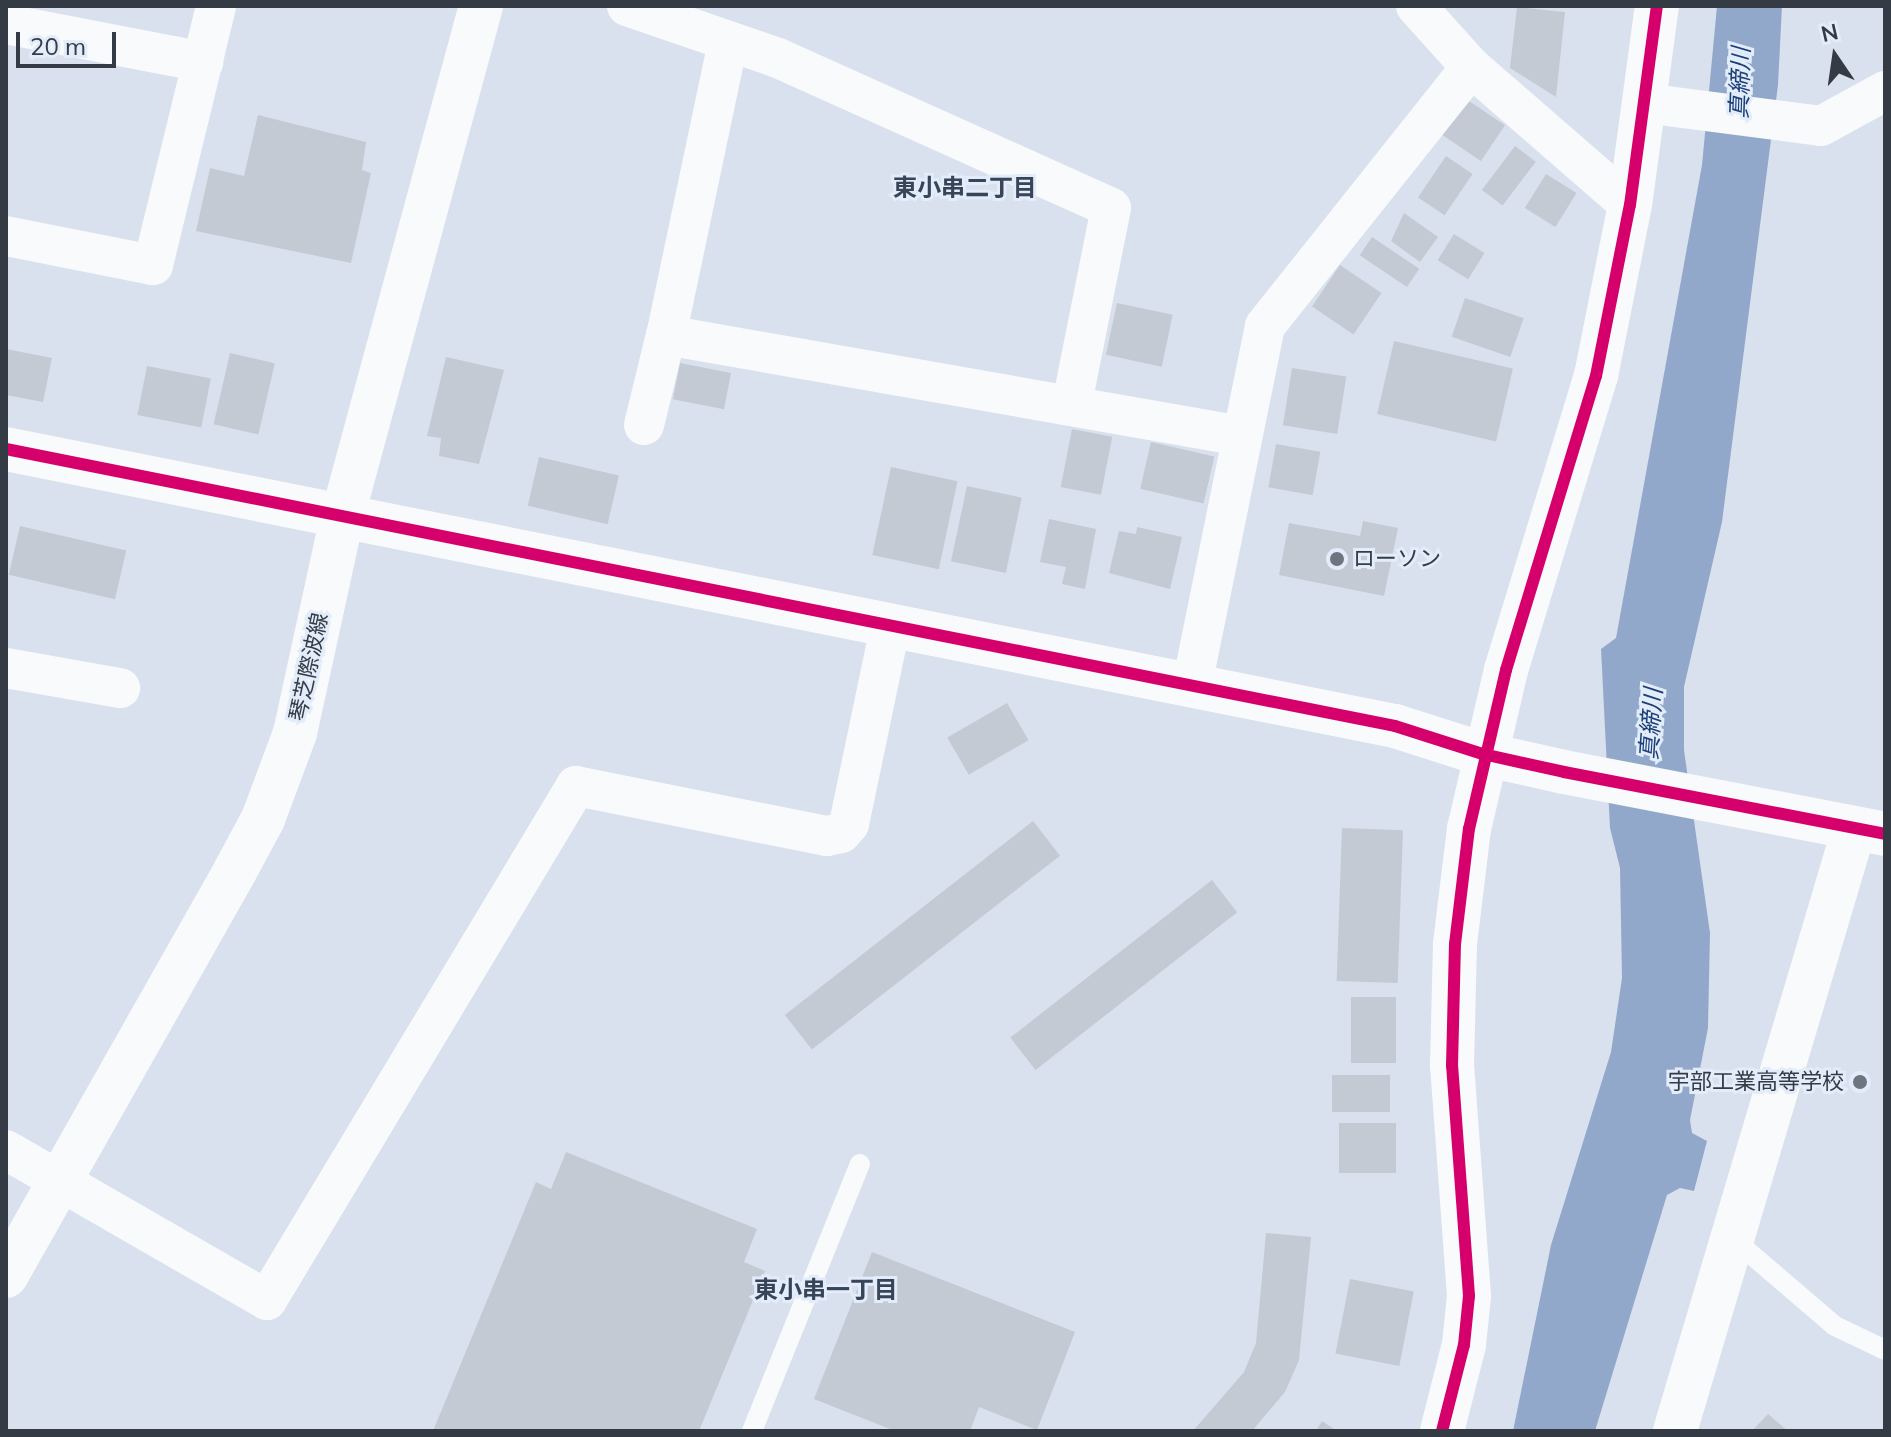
<!DOCTYPE html>
<meta charset="utf-8">
<style>
body{margin:0}
#map{position:relative;width:1891px;height:1437px;overflow:hidden;background:#d9e1ee;font-family:Mulish,"Noto Sans JP",sans-serif}
div>[style]{position:absolute}
.water>*{inset:0;background:#92a8ca}
.building>*{inset:0;background:#c4cad4;transform-origin:0 0}
.service>*{height:20px;margin:-10px;padding:0 10px;transform-origin:10px;border-radius:10px;background:#f9fafc}
.minor>*{height:40px;margin:-20px;padding:0 20px;transform-origin:20px;border-radius:20px;background:#f9fafc}
.tertiary>*{height:44px;margin:-22px;padding:0 22px;transform-origin:22px;border-radius:22px;background:#f9fafc}
.secondary>*{height:44px;margin:-22px;padding:0 22px;transform-origin:22px;border-radius:22px;background:#f9fafc}
.cycleway>*{height:12px;margin:-6px;padding:0 6px;transform-origin:6px;border-radius:6px;background:#d6006c}
.dots>*{width:22px;height:22px;translate:-50% -50%;box-sizing:border-box;border:4px solid #e2ecfb;border-radius:50%}
span{translate:-50% -50%;white-space:nowrap;text-align:center;line-height:1.15;-webkit-text-stroke:6px #e2ecfb;paint-order:stroke}
.poi-label{font-size:22px;color:#353b44}
.left{translate:0 -50%;text-align:left}
.right{translate:-100% -50%;text-align:right}
.street-label{font-size:22px;color:#353b44}
.water-label{font-size:24px;color:#1b3f76;font-style:italic}
.neighbourhood-label{font-size:24px;color:#384458;font-weight:700}
.frame{position:absolute;inset:0;border:8px solid #353b44;pointer-events:none}
.north{position:absolute;left:1795px;top:16px;width:80px;height:80px;-webkit-text-stroke:6px #e2ecfb;paint-order:stroke;rotate:347deg;font-size:22px;font-weight:700;line-height:32px;text-align:center;color:#353b44}
.north::after{content:'';display:block;margin:auto;width:28px;height:36px;background:#353b44;clip-path:polygon(50% 0,100% 100%,50% 72%,0 100%)}
.scale{position:absolute;left:16px;top:32px;width:100px;height:36px;box-sizing:border-box;border:4px solid #353b44;border-top:0;padding-left:10px;font-size:24px;line-height:28px;white-space:nowrap;color:#353b44;-webkit-text-stroke:6px #e2ecfb;paint-order:stroke}
</style>
<div id="map">
<div class="water">
<i style="clip-path:polygon(1717px 6px,1782px 6px,1778px 85px,1722px 522px,1684px 687px,1684px 750px,1710px 933px,1708px 1028px,1690px 1120px,1692px 1133px,1707px 1141px,1694px 1191px,1680px 1188px,1667px 1195px,1595px 1431px,1513px 1431px,1551px 1245px,1611px 1052px,1622px 978px,1620px 868px,1610px 828px,1601px 649px,1616px 638px,1702px 165px)"></i>
</div>
<div class="building">
<i style="clip-path:polygon(1517px 7px,1565px 12px,1556px 97px,1510px 68px)"></i>
<i style="left:1466px;top:99px;width:47px;height:43px;rotate:34deg"></i>
<i style="clip-path:polygon(258px 115px,366px 142px,362px 170px,371px 173px,351px 263px,196px 231px,210px 168px,244px 176px)"></i>
<i style="left:1515px;top:146px;width:26px;height:55px;rotate:37deg"></i>
<i style="left:1446px;top:156px;width:32px;height:50px;rotate:34deg"></i>
<i style="left:1546px;top:174px;width:36px;height:40px;rotate:32deg"></i>
<i style="clip-path:polygon(1404px 213px,1438px 237px,1420px 262px,1391px 241px)"></i>
<i style="left:1454px;top:234px;width:36px;height:31px;rotate:32deg"></i>
<i style="left:1372px;top:237px;width:57px;height:22px;rotate:34deg"></i>
<i style="left:1340px;top:265px;width:50px;height:50px;rotate:34deg"></i>
<i style="left:1465px;top:298px;width:62px;height:41px;rotate:19deg"></i>
<i style="left:1117px;top:303px;width:57px;height:53px;rotate:12deg"></i>
<i style="left:1394px;top:341px;width:122px;height:75px;rotate:13deg"></i>
<i style="clip-path:polygon(6px 349px,52px 358px,43px 402px,6px 395px)"></i>
<i style="left:230px;top:353px;width:46px;height:73px;rotate:13deg"></i>
<i style="clip-path:polygon(446px 357px,504px 370px,479px 464px,439px 456px,441px 438px,427px 436px)"></i>
<i style="left:680px;top:363px;width:52px;height:37px;rotate:11deg"></i>
<i style="left:147px;top:366px;width:65px;height:50px;rotate:11deg"></i>
<i style="left:1292px;top:368px;width:55px;height:58px;rotate:9deg"></i>
<i style="left:1072px;top:429px;width:41px;height:59px;rotate:11deg"></i>
<i style="left:1151px;top:442px;width:65px;height:48px;rotate:13deg"></i>
<i style="left:1276px;top:444px;width:45px;height:44px;rotate:10deg"></i>
<i style="left:539px;top:457px;width:82px;height:50px;rotate:13deg"></i>
<i style="left:891px;top:467px;width:68px;height:90px;rotate:12deg"></i>
<i style="left:967px;top:486px;width:56px;height:77px;rotate:12deg"></i>
<i style="clip-path:polygon(1049px 519px,1096px 529px,1085px 589px,1062px 584px,1066px 567px,1040px 562px)"></i>
<i style="clip-path:polygon(1363px 521px,1398px 528px,1384px 596px,1279px 575px,1289px 523px,1360px 536px)"></i>
<i style="left:20px;top:526px;width:109px;height:50px;rotate:13deg"></i>
<i style="clip-path:polygon(1137px 527px,1182px 537px,1170px 589px,1109px 573px,1119px 531px,1136px 534px)"></i>
<i style="left:1007px;top:703px;width:43px;height:69px;rotate:60deg"></i>
<i style="left:1033px;top:821px;width:44px;height:315px;rotate:52deg"></i>
<i style="left:1342px;top:828px;width:61px;height:153px;rotate:2deg"></i>
<i style="left:1212px;top:880px;width:41px;height:256px;rotate:52deg"></i>
<i style="left:1351px;top:997px;width:45px;height:66px"></i>
<i style="left:1390px;top:1075px;width:37px;height:58px;rotate:90deg"></i>
<i style="left:1339px;top:1123px;width:57px;height:50px"></i>
<i style="clip-path:polygon(566px 1152px,757px 1229px,744px 1262px,765px 1271px,699px 1431px,433px 1431px,536px 1182px,551px 1189px)"></i>
<i style="clip-path:polygon(1266px 1233px,1311px 1237px,1299px 1360px,1285px 1392px,1252px 1431px,1193px 1431px,1244px 1372px,1256px 1343px)"></i>
<i style="clip-path:polygon(872px 1252px,1075px 1332px,1037px 1430px,979px 1407px,970px 1431px,895px 1431px,814px 1399px)"></i>
<i style="left:1350px;top:1279px;width:65px;height:76px;rotate:11deg"></i>
<i style="clip-path:polygon(1768px 1414px,1788px 1431px,1752px 1431px)"></i>
<i style="clip-path:polygon(1322px 1421px,1337px 1431px,1316px 1431px)"></i>
</div>
<div class="service">
<i style="left:1731px;top:1237px;width:137px;rotate:40.6deg"></i>
<i style="left:1835px;top:1326px;width:55px;rotate:25.6deg"></i>
<i style="left:752px;top:1431px;width:288px;rotate:-68deg"></i>
</div>
<div class="minor">
<i style="left:627px;top:6px;width:160px;rotate:19deg"></i>
<i style="left:778px;top:58px;width:365px;rotate:24.2deg"></i>
<i style="left:1111px;top:208px;width:199px;rotate:101.3deg"></i>
<i style="left:1416px;top:6px;width:82px;rotate:48deg"></i>
<i style="left:1471px;top:67px;width:211px;rotate:41deg"></i>
<i style="left:6px;top:24px;width:201px;rotate:10.9deg"></i>
<i style="left:728px;top:42px;width:299px;rotate:101.9deg"></i>
<i style="left:666px;top:335px;width:584px;rotate:9.96deg"></i>
<i style="left:1644px;top:103px;width:178px;rotate:7.4deg"></i>
<i style="left:1821px;top:126px;width:73px;rotate:-28.7deg"></i>
<i style="left:6px;top:236px;width:150px;rotate:11.2deg"></i>
<i style="left:153px;top:265px;width:267px;rotate:-76.3deg"></i>
<i style="left:644px;top:425px;width:93px;rotate:-76.3deg"></i>
<i style="left:6px;top:668px;width:116px;rotate:10deg"></i>
<i style="left:1192px;top:685px;width:366px;rotate:-78.5deg"></i>
<i style="left:1265px;top:326px;width:331px;rotate:-51.5deg"></i>
<i style="left:6px;top:1150px;width:301px;rotate:29.9deg"></i>
<i style="left:267px;top:1300px;width:600px;rotate:-58.99deg"></i>
<i style="left:576px;top:786px;width:256px;rotate:11.3deg"></i>
<i style="left:827px;top:836px;width:14px;rotate:-12deg"></i>
<i style="left:841px;top:833px;width:12px;rotate:-48deg"></i>
<i style="left:849px;top:824px;width:200px;rotate:-78.2deg"></i>
</div>
<div class="tertiary">
<i style="left:6px;top:449px;width:1416px;rotate:11.28deg"></i>
<i style="left:1395px;top:726px;width:92px;rotate:17.7deg"></i>
<i style="left:1483px;top:754px;width:83px;rotate:12.5deg"></i>
<i style="left:1564px;top:772px;width:327px;rotate:10.9deg"></i>
<i style="left:1442px;top:1431px;width:89px;rotate:-75.7deg"></i>
<i style="left:1464px;top:1345px;width:49px;rotate:-84.2deg"></i>
<i style="left:1469px;top:1296px;width:231px;rotate:-94.2deg"></i>
<i style="left:1452px;top:1066px;width:122px;rotate:-88.6deg"></i>
<i style="left:1455px;top:944px;width:116px;rotate:-83.1deg"></i>
<i style="left:1469px;top:829px;width:163px;rotate:-76.9deg"></i>
<i style="left:1506px;top:670px;width:307px;rotate:-73deg"></i>
<i style="left:1596px;top:376px;width:174px;rotate:-78.8deg"></i>
<i style="left:1630px;top:205px;width:201px;rotate:-82.3deg"></i>
<i style="left:1675px;top:1431px;width:628px;rotate:-73.44deg"></i>
</div>
<div class="secondary">
<i style="left:6px;top:1276px;width:465px;rotate:-60.5deg"></i>
<i style="left:235px;top:871px;width:59px;rotate:-61.7deg"></i>
<i style="left:263px;top:819px;width:92px;rotate:-69.6deg"></i>
<i style="left:295px;top:733px;width:220px;rotate:-77.7deg"></i>
<i style="left:342px;top:518px;width:531px;rotate:-74.81deg"></i>
</div>
<div class="cycleway">
<i style="left:6px;top:449px;width:1416px;rotate:11.28deg"></i>
<i style="left:1395px;top:726px;width:92px;rotate:17.7deg"></i>
<i style="left:1483px;top:754px;width:83px;rotate:12.5deg"></i>
<i style="left:1564px;top:772px;width:327px;rotate:10.9deg"></i>
<i style="left:1442px;top:1431px;width:89px;rotate:-75.7deg"></i>
<i style="left:1464px;top:1345px;width:49px;rotate:-84.2deg"></i>
<i style="left:1469px;top:1296px;width:231px;rotate:-94.2deg"></i>
<i style="left:1452px;top:1066px;width:122px;rotate:-88.6deg"></i>
<i style="left:1455px;top:944px;width:116px;rotate:-83.1deg"></i>
<i style="left:1469px;top:829px;width:163px;rotate:-76.9deg"></i>
<i style="left:1506px;top:670px;width:307px;rotate:-73deg"></i>
<i style="left:1596px;top:376px;width:174px;rotate:-78.8deg"></i>
<i style="left:1630px;top:205px;width:201px;rotate:-82.3deg"></i>
</div>
<div class="dots">
<i style="left:1337px;top:559px;background:#6e7580"></i>
<i style="left:1860px;top:1082px;background:#6e7580"></i>
</div>
<div class="poi-label">
<span class="left" style="left:1353px;top:559px">ローソン</span>
<span class="right" style="left:1844px;top:1082px">宇部工業高等学校</span>
</div>
<div class="street-label">
<span style="left:309px;top:667px;rotate:-78deg">琴芝際波線</span>
</div>
<div class="water-label">
<span style="left:1740px;top:83px;rotate:-88deg">真締川</span>
<span style="left:1651px;top:724px;rotate:-86deg">真締川</span>
</div>
<div class="neighbourhood-label">
<span style="left:965px;top:188px">東小串二丁目</span>
<span style="left:826px;top:1290px">東小串一丁目</span>
</div>
<div class="frame"></div>
<div class="north">N</div>
<div class="scale">20 m</div>
</div>
